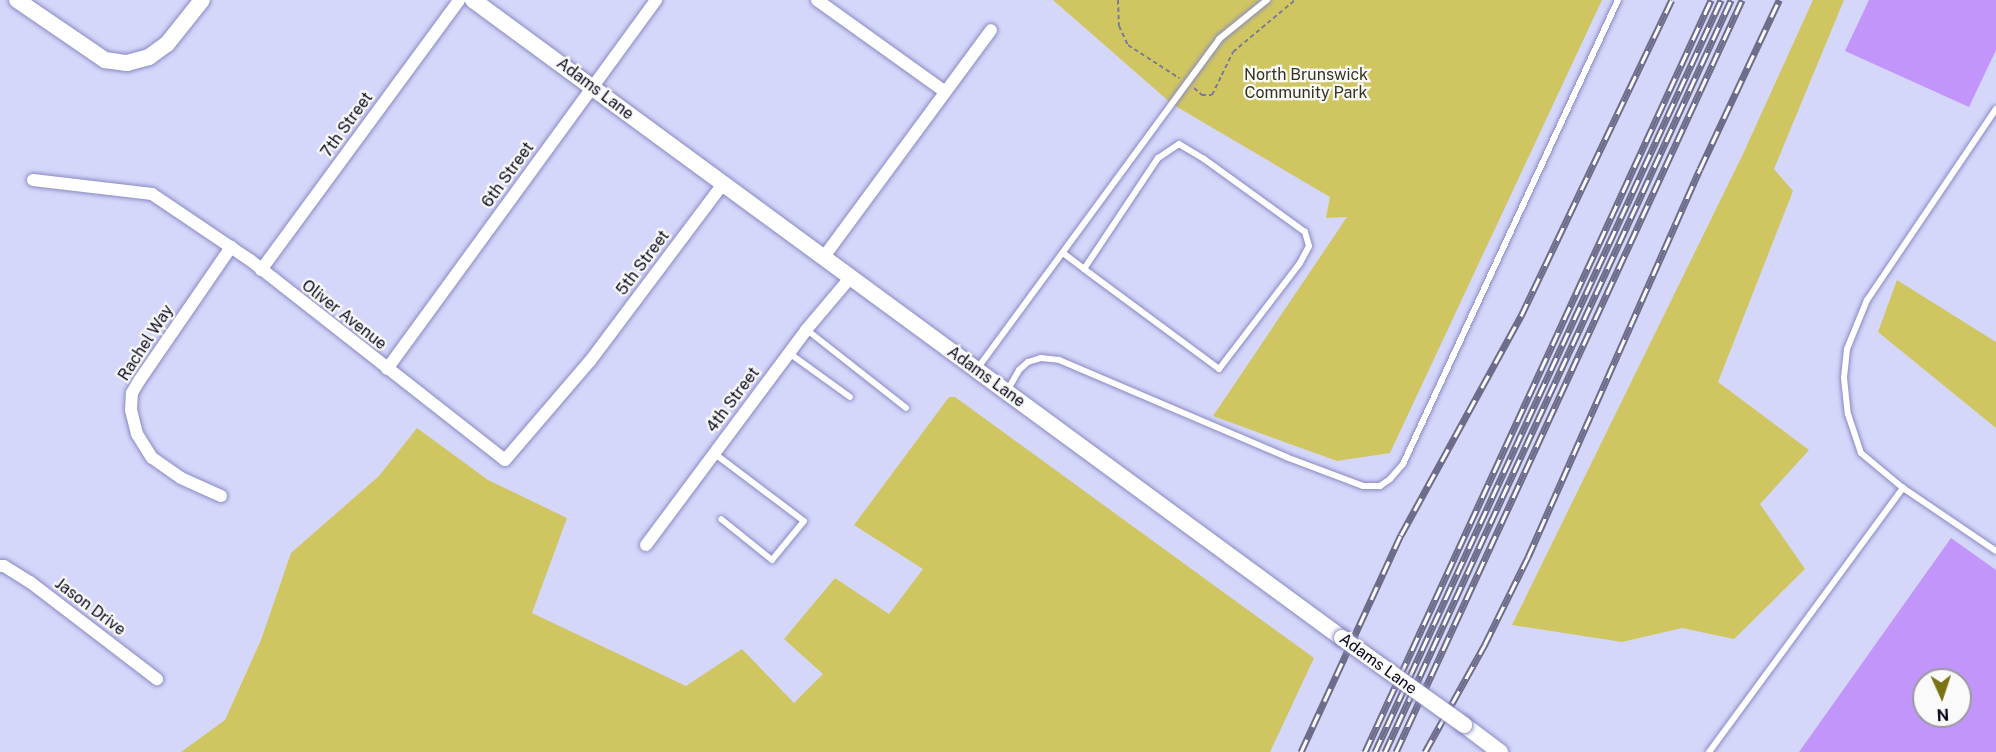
<!DOCTYPE html>
<style>
body{margin:0}
#map{position:relative;width:1996px;height:752px;overflow:hidden;background:#d4d6fa;font-family:"Public Sans",sans-serif}
div>[style]{position:absolute}
.green>*{inset:0;background:#d0c661}
.building>*{inset:0;background:#c295fb}
.path>*{height:2px;margin-top:-1px;transform-origin:0;background:repeating-linear-gradient(90deg,#7b7b98 0 4.5px,transparent 0 7.5px)}
.roads{filter:drop-shadow(0 0 2px #898ac1) drop-shadow(0 0 2px #898ac1)}
.lane>*{height:6px;margin:-3px;padding:0 3px;transform-origin:3px;border-radius:3px;background:#fff}
.street>*{height:12px;margin:-6px;padding:0 6px;transform-origin:6px;border-radius:6px;background:#fff}
.secondary>*{height:16px;margin:-8px;padding:0 8px;transform-origin:8px;border-radius:8px;background:#fff}
.rail>*{height:7px;margin-top:-3.5px;transform-origin:0;background:repeating-linear-gradient(90deg,#fafafa 0 14px,#6d6d89 0 28px);box-sizing:border-box;border-block:2px solid #6d6d89}
.bridges{filter:drop-shadow(0 0 2px #898ac1) drop-shadow(0 0 2px #898ac1)}
.secondary-bridge>*{height:16px;margin:-8px;padding:0 8px;transform-origin:8px;border-radius:8px;background:#fff}
span{translate:-50% -50%;white-space:nowrap;text-align:center;line-height:1.15;-webkit-text-stroke:4.5px #fafafa;paint-order:stroke}
.park-label{font-size:16px;color:#36341e}
.street-label{font-size:16px;color:#09081c}
.north{position:absolute;left:1912px;top:668px;width:60px;height:60px;box-sizing:border-box;background:#fafafa;border:2px solid #9a99a1;border-radius:50%;rotate:177deg;font-size:16px;font-weight:700;line-height:24px;text-align:center;color:#09081c}
.north::after{content:'';display:block;margin:auto;width:21px;height:27px;background:#7b7213;clip-path:polygon(50% 0,100% 100%,50% 72%,0 100%)}
</style>
<div id="map">
<div class="green">
<i style="clip-path:polygon(1053px 0,1602px 0,1390px 453px,1337px 461px,1213px 416px,1347px 217px,1326px 218px,1330px 197px,1172px 104px)"></i>
<i style="clip-path:polygon(1813px 0,1844px 0,1774px 169px,1793px 191px,1718px 382px,1809px 450px,1760px 504px,1805px 569px,1734px 639px,1682px 628px,1622px 642px,1512px 625px,1743px 154px)"></i>
<i style="clip-path:polygon(1897px 280px,1996px 342px,1996px 428px,1878px 332px)"></i>
<i style="clip-path:polygon(949px 397px,955px 397px,1314px 658px,1270px 752px,181px 752px,225px 720px,261px 640px,291px 553px,379px 476px,417px 428px,488px 480px,567px 518px,532px 613px,686px 686px,742px 649px,794px 703px,823px 674px,784px 639px,835px 578px,889px 614px,923px 569px,854px 525px)"></i>
</div>
<div class="building">
<i style="clip-path:polygon(1869px 0,1996px 0,1996px 50px,1969px 107px,1845px 51px)"></i>
<i style="clip-path:polygon(evenodd,1951px 538px,1996px 570px,1996px 752px,1799px 752px,1951px 538px,1924px 680px,1960px 680px,1960px 716px,1924px 716px,1924px 680px)"></i>
</div>
<div class="path">
<i style="left:1118px;top:0;width:26px;rotate:88deg"></i>
<i style="left:1119px;top:26px;width:21px;rotate:65deg"></i>
<i style="left:1128px;top:45px;width:61px;rotate:32.9deg"></i>
<i style="left:1194px;top:88px;width:11px;rotate:41deg"></i>
<i style="left:1202px;top:95px;width:10px"></i>
<i style="left:1212px;top:95px;width:48px;rotate:-64deg"></i>
<i style="left:1233px;top:52px;width:81px;rotate:-40deg"></i>
</div>
<div class="roads">
<div class="lane">
<i style="left:1996px;top:109px;width:230px;rotate:124deg"></i>
<i style="left:1867px;top:300px;width:53px;rotate:112.2deg"></i>
<i style="left:1847px;top:349px;width:29px;rotate:96deg"></i>
<i style="left:1844px;top:378px;width:36px;rotate:84deg"></i>
<i style="left:1848px;top:414px;width:41px;rotate:71.6deg"></i>
<i style="left:1861px;top:453px;width:55px;rotate:39.8deg"></i>
<i style="left:1903px;top:488px;width:112px;rotate:34.1deg"></i>
<i style="left:1063px;top:253px;width:26px;rotate:37deg"></i>
<i style="left:1084px;top:269px;width:168px;rotate:36.5deg"></i>
<i style="left:1219px;top:369px;width:133px;rotate:-52.6deg"></i>
<i style="left:1300px;top:263px;width:19px;rotate:-62deg"></i>
<i style="left:1309px;top:246px;width:15px;rotate:-106deg"></i>
<i style="left:1305px;top:232px;width:125px;rotate:-144.1deg"></i>
<i style="left:1204px;top:159px;width:29px;rotate:-149deg"></i>
<i style="left:1179px;top:144px;width:25px;rotate:146deg"></i>
<i style="left:1158px;top:158px;width:133px;rotate:123.7deg"></i>
<i style="left:807px;top:330px;width:126px;rotate:38.2deg"></i>
<i style="left:789px;top:353px;width:75px;rotate:35.8deg"></i>
<i style="left:977px;top:369px;width:409px;rotate:-53.7deg"></i>
<i style="left:1219px;top:39px;width:62px;rotate:-39.1deg"></i>
<i style="left:1007px;top:391px;width:24px;rotate:-60deg"></i>
<i style="left:1019px;top:370px;width:12px;rotate:-42deg"></i>
<i style="left:1028px;top:362px;width:14px;rotate:-17deg"></i>
<i style="left:1041px;top:358px;width:18px;rotate:6deg"></i>
<i style="left:1059px;top:360px;width:247px;rotate:23.1deg"></i>
<i style="left:1286px;top:457px;width:82px;rotate:20.6deg"></i>
<i style="left:1363px;top:486px;width:17px"></i>
<i style="left:1380px;top:486px;width:12px;rotate:-35deg"></i>
<i style="left:1390px;top:479px;width:20px;rotate:-49deg"></i>
<i style="left:1403px;top:464px;width:511px;rotate:-65.14deg"></i>
<i style="left:715px;top:454px;width:111px;rotate:37deg"></i>
<i style="left:804px;top:521px;width:50px;rotate:129.4deg"></i>
<i style="left:772px;top:560px;width:65px;rotate:-141.2deg"></i>
<i style="left:1709px;top:752px;width:328px;rotate:-53.7deg"></i>
</div>
<div class="street">
<i style="left:817px;top:0;width:156px;rotate:35.6deg"></i>
<i style="left:33px;top:180px;width:120px;rotate:6.7deg"></i>
<i style="left:152px;top:194px;width:118px;rotate:34deg"></i>
<i style="left:250px;top:260px;width:324px;rotate:38.1deg"></i>
<i style="left:505px;top:460px;width:130px;rotate:-49.4deg"></i>
<i style="left:590px;top:361px;width:220px;rotate:-53.1deg"></i>
<i style="left:823px;top:258px;width:283px;rotate:-53.6deg"></i>
<i style="left:261px;top:270px;width:335px;rotate:-53.7deg"></i>
<i style="left:387px;top:369px;width:457px;rotate:-53.9deg"></i>
<i style="left:221px;top:496px;width:44px;rotate:-155.8deg"></i>
<i style="left:181px;top:478px;width:35px;rotate:-145deg"></i>
<i style="left:152px;top:458px;width:28px;rotate:-122deg"></i>
<i style="left:137px;top:434px;width:25px;rotate:-104deg"></i>
<i style="left:131px;top:410px;width:17px;rotate:-87deg"></i>
<i style="left:132px;top:393px;width:14px;rotate:-60deg"></i>
<i style="left:139px;top:381px;width:163px;rotate:-55.5deg"></i>
<i style="left:646px;top:545px;width:268px;rotate:-53.3deg"></i>
<i style="left:806px;top:330px;width:68px;rotate:-49.8deg"></i>
<i style="left:0;top:566px;width:4px"></i>
<i style="left:4px;top:566px;width:31px;rotate:32deg"></i>
<i style="left:30px;top:582px;width:160px;rotate:37.4deg"></i>
</div>
<div class="secondary">
<i style="left:17px;top:0;width:107px;rotate:34.3deg"></i>
<i style="left:105px;top:60px;width:22px;rotate:8deg"></i>
<i style="left:127px;top:63px;width:23px;rotate:-15deg"></i>
<i style="left:149px;top:57px;width:22px;rotate:-36deg"></i>
<i style="left:167px;top:44px;width:56px;rotate:-51.5deg"></i>
<i style="left:473px;top:0;width:1078px;rotate:36.29deg"></i>
<i style="left:1464px;top:725px;width:45px;rotate:36.9deg"></i>
</div>
</div>
<div class="rail">
<i style="left:1301px;top:752px;width:239px;rotate:-65.3deg"></i>
<i style="left:1401px;top:535px;width:250px;rotate:-61.3deg"></i>
<i style="left:1521px;top:316px;width:350px;rotate:-64.5deg"></i>
<i style="left:1365px;top:752px;width:828px;rotate:-65.29deg"></i>
<i style="left:1375px;top:752px;width:828px;rotate:-65.29deg"></i>
<i style="left:1385px;top:752px;width:828px;rotate:-65.29deg"></i>
<i style="left:1396px;top:752px;width:828px;rotate:-65.29deg"></i>
<i style="left:1425px;top:752px;width:124px;rotate:-60.9deg"></i>
<i style="left:1485px;top:644px;width:97px;rotate:-63.7deg"></i>
<i style="left:1528px;top:557px;width:424px;rotate:-66.1deg"></i>
<i style="left:1700px;top:169px;width:187px;rotate:-64.9deg"></i>
</div>
<div class="bridges">
<div class="secondary-bridge">
<i style="left:1342px;top:638px;width:150px;rotate:35.5deg"></i>
</div>
</div>
<div class="park-label">
<span style="left:1306px;top:84px">North Brunswick<br>Community Park</span>
</div>
<div class="street-label">
<span style="left:595px;top:89px;rotate:37deg">Adams Lane</span>
<span style="left:347px;top:125px;rotate:-54deg">7th Street</span>
<span style="left:508px;top:175px;rotate:-54deg">6th Street</span>
<span style="left:643px;top:263px;rotate:-53deg">5th Street</span>
<span style="left:344px;top:315px;rotate:38deg">Oliver Avenue</span>
<span style="left:146px;top:343px;rotate:-57deg">Rachel Way</span>
<span style="left:986px;top:377px;rotate:36deg">Adams Lane</span>
<span style="left:733px;top:400px;rotate:-53deg">4th Street</span>
<span style="left:90px;top:607px;rotate:37deg">Jason Drive</span>
<span style="left:1378px;top:664px;rotate:36deg">Adams Lane</span>
</div>
<div class="north">N</div>
</div>
